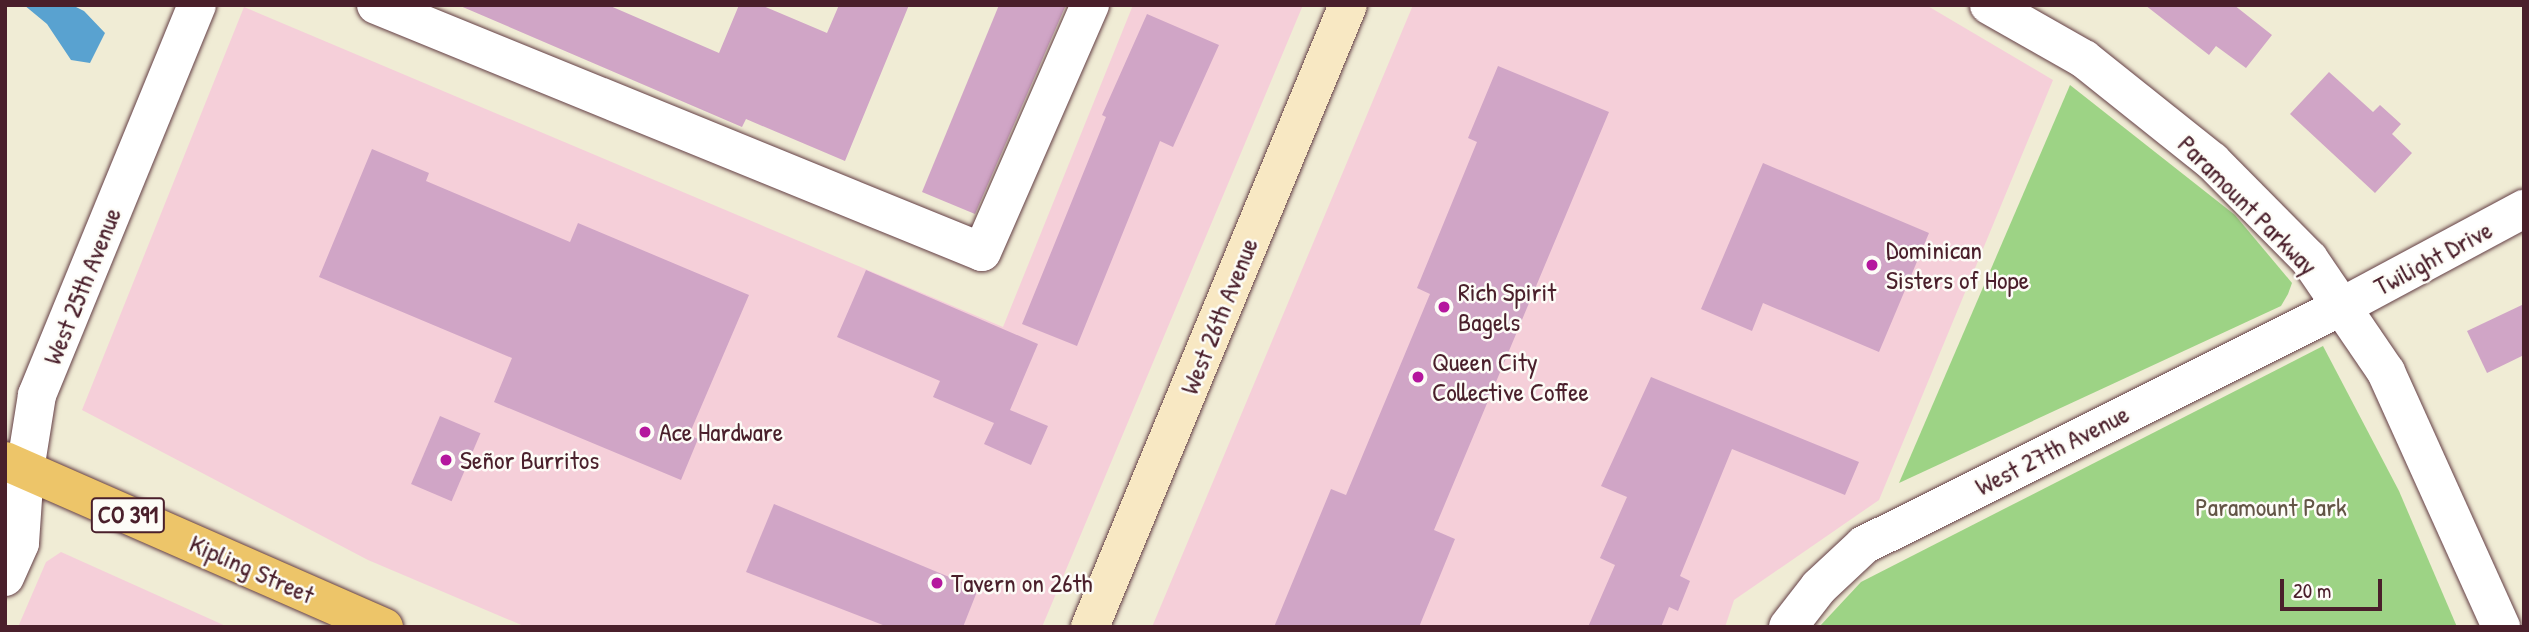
<!DOCTYPE html>
<meta charset="utf-8">
<style>
body{margin:0}
#map{position:relative;width:2529px;height:632px;overflow:hidden;background:#f0ecd5;font-family:"Patrick Hand",sans-serif}
div>[style]{position:absolute}
.built>*{inset:0;background:#f5cfd9}
.green>*{inset:0;background:#9dd385}
.water>*{inset:0;background:#59a2d0}
.building>*{inset:0;background:#d0a5c6;transform-origin:0 0}
.roads{filter:drop-shadow(0 0 2px #633e44) drop-shadow(0 0 2px #633e44)}
.street>*{height:38px;margin:-19px;padding:0 19px;transform-origin:19px;border-radius:19px;background:#fff}
.secondary>*{height:38px;margin:-19px;padding:0 19px;transform-origin:19px;border-radius:19px;background:#f8e8c3}
.primary>*{height:38px;margin:-19px;padding:0 19px;transform-origin:19px;border-radius:19px;background:#edc569}
.dots>*{width:19px;height:19px;translate:-50% -50%;box-sizing:border-box;border:4px solid #fdfcf7;border-radius:50%}
span{translate:-50% -50%;white-space:nowrap;text-align:center;line-height:1.15;-webkit-text-stroke:5px #fdfcf7;paint-order:stroke}
.shield-label span{padding:2px 5px;background:#fdfcf7;border:2px solid;border-radius:5px;-webkit-text-stroke-width:0}
.shield-label{font-size:24px;color:#4a1f2b;font-weight:700}
.street-label{font-size:26px;color:#4a1f2b}
.poi-label{font-size:26px;color:#4a1f2b}
.left{translate:0 -50%;text-align:left}
.park-label{font-size:26px;color:#635546}
.frame{position:absolute;inset:0;border:7px solid #4a1f2b;pointer-events:none}
.scale{position:absolute;left:2280px;top:579px;width:102px;height:32px;box-sizing:border-box;border:4px solid #4a1f2b;border-top:0;padding-left:9px;font-size:21px;line-height:24px;white-space:nowrap;color:#4a1f2b;-webkit-text-stroke:5px #fdfcf7;paint-order:stroke}
</style>
<div id="map">
<div class="built">
<i style="clip-path:polygon(1133px 5px,1303px 5px,1042px 627px,526px 627px,368px 560px,82px 410px,244px 7px,1003px 327px)"></i>
<i style="clip-path:polygon(1413px 5px,1926px 5px,2053px 80px,1879px 500px,1734px 600px,1725px 627px,1152px 627px)"></i>
<i style="clip-path:polygon(61px 552px,228px 627px,18px 627px,46px 562px)"></i>
</div>
<div class="green">
<i style="clip-path:polygon(2070px 85px,2235px 215px,2292px 283px,2288px 294px,2281px 306px,1899px 483px)"></i>
<i style="clip-path:polygon(2323px 346px,2399px 491px,2457px 627px,1819px 627px,1861px 582px)"></i>
</div>
<div class="water">
<i style="clip-path:polygon(24px 5px,72px 5px,84px 11px,105px 33px,90px 63px,71px 60px,47px 24px)"></i>
</div>
<div class="building">
<i style="clip-path:polygon(458px 5px,608px 5px,719px 53px,739px 5px,761px 5px,827px 33px,839px 5px,909px 5px,845px 161px,746px 119px,742px 127px)"></i>
<i style="clip-path:polygon(999px 5px,1066px 5px,975px 214px,922px 192px)"></i>
<i style="clip-path:polygon(2145px 5px,2234px 5px,2272px 35px,2246px 68px,2216px 46px,2209px 55px)"></i>
<i style="clip-path:polygon(1147px 14px,1219px 45px,1173px 147px,1160px 141px,1077px 346px,1022px 324px,1106px 117px,1102px 115px)"></i>
<i style="clip-path:polygon(1498px 66px,1609px 112px,1434px 530px,1455px 539px,1419px 627px,1274px 627px,1331px 489px,1346px 495px,1430px 294px,1417px 288px,1477px 142px,1468px 138px)"></i>
<i style="clip-path:polygon(2329px 72px,2373px 112px,2380px 105px,2401px 124px,2392px 134px,2412px 153px,2375px 193px,2290px 114px)"></i>
<i style="clip-path:polygon(372px 149px,429px 173px,426px 181px,570px 242px,578px 223px,749px 295px,689px 435px,698px 439px,681px 480px,494px 402px,512px 358px,319px 277px)"></i>
<i style="clip-path:polygon(1763px 163px,1929px 233px,1879px 352px,1763px 303px,1752px 331px,1701px 309px)"></i>
<i style="clip-path:polygon(866px 270px,1038px 344px,1010px 410px,1048px 426px,1031px 465px,984px 444px,994px 423px,933px 397px,940px 381px,837px 337px)"></i>
<i style="clip-path:polygon(2524px 304px,2524px 355px,2487px 373px,2467px 331px)"></i>
<i style="clip-path:polygon(1651px 377px,1859px 462px,1845px 495px,1732px 449px,1680px 576px,1690px 581px,1678px 611px,1669px 607px,1661px 627px,1588px 627px,1615px 565px,1600px 558px,1627px 497px,1601px 486px)"></i>
<i style="left:440px;top:416px;width:44px;height:74px;rotate:23deg"></i>
<i style="clip-path:polygon(774px 504px,978px 589px,963px 627px,888px 627px,746px 572px)"></i>
</div>
<div class="roads">
<div class="street">
<i style="left:376px;top:5px;width:654px;rotate:22.18deg"></i>
<i style="left:982px;top:252px;width:270px;rotate:-66.4deg"></i>
<i style="left:1989px;top:5px;width:109px;rotate:29.6deg"></i>
<i style="left:2084px;top:59px;width:164px;rotate:38.6deg"></i>
<i style="left:2212px;top:161px;width:138px;rotate:45.3deg"></i>
<i style="left:2309px;top:259px;width:137px;rotate:55.7deg"></i>
<i style="left:2386px;top:372px;width:280px;rotate:65.7deg"></i>
<i style="left:5px;top:577px;width:37px;rotate:-66deg"></i>
<i style="left:20px;top:543px;width:73px;rotate:-86.1deg"></i>
<i style="left:25px;top:470px;width:76px;rotate:-80.9deg"></i>
<i style="left:37px;top:395px;width:422px;rotate:-67.7deg"></i>
<i style="left:1788px;top:627px;width:51px;rotate:-52.2deg"></i>
<i style="left:1819px;top:587px;width:62px;rotate:-43deg"></i>
<i style="left:1864px;top:545px;width:533px;rotate:-26.52deg"></i>
<i style="left:2341px;top:307px;width:208px;rotate:-28.2deg"></i>
</div>
<div class="secondary">
<i style="left:1090px;top:627px;width:673px;rotate:-67.47deg"></i>
</div>
<div class="primary">
<i style="left:5px;top:461px;width:414px;rotate:23.7deg"></i>
</div>
</div>
<div class="dots">
<i style="left:1872px;top:265px;background:#b5179e"></i>
<i style="left:1444px;top:307px;background:#b5179e"></i>
<i style="left:1418px;top:377px;background:#b5179e"></i>
<i style="left:645px;top:432px;background:#b5179e"></i>
<i style="left:446px;top:460px;background:#b5179e"></i>
<i style="left:937px;top:583px;background:#b5179e"></i>
</div>
<div class="shield-label">
<span style="left:128px;top:515px">CO 391</span>
</div>
<div class="street-label">
<span style="left:2248px;top:205px;rotate:45deg">Paramount Parkway</span>
<span style="left:2433px;top:258px;rotate:-28deg">Twilight Drive</span>
<span style="left:82px;top:286px;rotate:-68deg">West 25th Avenue</span>
<span style="left:1219px;top:316px;rotate:-68deg">West 26th Avenue</span>
<span style="left:2052px;top:450px;rotate:-27deg">West 27th Avenue</span>
<span style="left:252px;top:569px;rotate:24deg">Kipling Street</span>
</div>
<div class="poi-label">
<span class="left" style="left:1886px;top:265px">Dominican<br>Sisters of Hope</span>
<span class="left" style="left:1458px;top:307px">Rich Spirit<br>Bagels</span>
<span class="left" style="left:1432px;top:377px">Queen City<br>Collective Coffee</span>
<span class="left" style="left:659px;top:432px">Ace Hardware</span>
<span class="left" style="left:460px;top:460px">Señor Burritos</span>
<span class="left" style="left:951px;top:583px">Tavern on 26th</span>
</div>
<div class="park-label">
<span style="left:2271px;top:507px">Paramount Park</span>
</div>
<div class="frame"></div>
<div class="scale">20 m</div>
</div>
